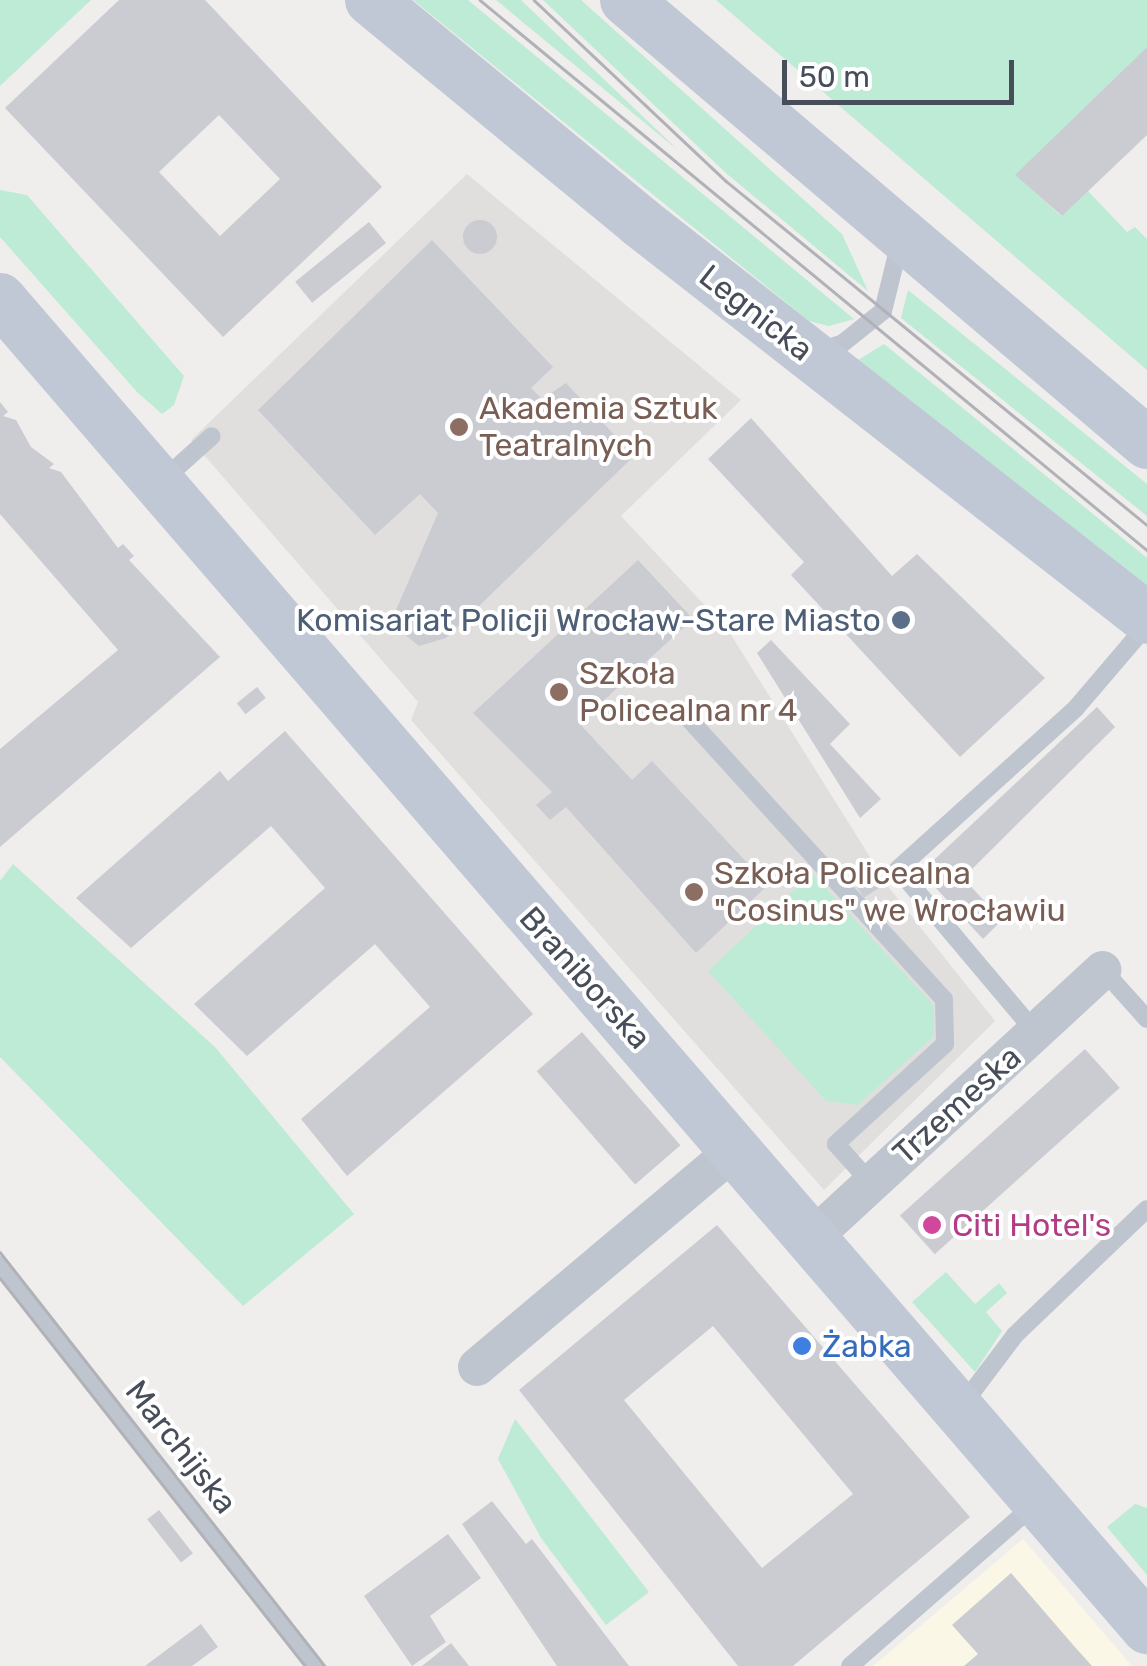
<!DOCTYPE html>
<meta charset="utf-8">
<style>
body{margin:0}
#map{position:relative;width:1147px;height:1666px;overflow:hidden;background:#f0eded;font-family:Rubik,sans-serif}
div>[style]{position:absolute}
.commercial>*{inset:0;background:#faf7e7}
.education>*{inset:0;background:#e1dfde}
.green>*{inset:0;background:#beebd6}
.building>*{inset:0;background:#caccd2;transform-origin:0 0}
.round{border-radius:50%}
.lane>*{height:18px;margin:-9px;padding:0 9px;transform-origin:9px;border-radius:9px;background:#bfc5ce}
.street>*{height:38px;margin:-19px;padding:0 19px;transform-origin:19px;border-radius:19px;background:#bfc5ce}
.secondary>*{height:52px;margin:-26px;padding:0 26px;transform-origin:26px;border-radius:26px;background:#c1c8d5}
.tram>*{height:2.5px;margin:-1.25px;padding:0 1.25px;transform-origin:1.25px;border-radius:1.25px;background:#b0b2b7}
.dots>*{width:28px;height:28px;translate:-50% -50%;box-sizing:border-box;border:5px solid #fff;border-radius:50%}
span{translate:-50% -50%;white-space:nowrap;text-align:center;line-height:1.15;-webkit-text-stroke:8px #fff;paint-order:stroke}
.street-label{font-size:32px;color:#474e59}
.education-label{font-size:32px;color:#785e54}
.left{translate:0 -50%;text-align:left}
.service-label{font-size:32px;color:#4e5e75}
.right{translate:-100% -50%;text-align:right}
.hotel-label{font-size:32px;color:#b23c85}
.shop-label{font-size:32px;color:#366cbe}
.scale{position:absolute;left:782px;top:60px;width:232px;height:45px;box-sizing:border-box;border:5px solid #474e59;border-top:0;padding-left:12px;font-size:30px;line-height:35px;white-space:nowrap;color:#474e59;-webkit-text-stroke:8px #fff;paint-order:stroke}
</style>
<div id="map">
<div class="commercial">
<i style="clip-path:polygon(1023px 1539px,1132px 1666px,873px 1666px)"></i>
</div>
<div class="education">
<i style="clip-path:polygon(467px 174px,741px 400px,621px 516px,728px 630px,890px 889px,995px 1021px,824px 1190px,411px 720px,418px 702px,191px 440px)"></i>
</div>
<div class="green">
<i style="clip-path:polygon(0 0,91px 0,0 86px)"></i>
<i style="clip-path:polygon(413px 0,468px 0,854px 319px,829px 326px,809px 321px)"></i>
<i style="clip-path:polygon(496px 0,521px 0,679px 151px,634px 114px)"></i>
<i style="clip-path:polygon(543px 0,581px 0,842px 234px,868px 291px,727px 174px)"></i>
<i style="clip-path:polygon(716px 0,1147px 0,1147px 47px,1016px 175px,1061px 216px,1088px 191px,1127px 232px,1135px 227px,1147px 239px,1147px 370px)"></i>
<i style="clip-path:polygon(0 190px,27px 195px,184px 376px,174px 405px,162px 414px,137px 392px,0 237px)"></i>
<i style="clip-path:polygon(908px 290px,1147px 484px,1147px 516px,901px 318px)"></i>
<i style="clip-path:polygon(884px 344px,1147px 558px,1147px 585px,858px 360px)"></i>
<i style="clip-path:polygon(13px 864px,215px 1047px,354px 1214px,243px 1306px,0 1057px,0 881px)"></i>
<i style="clip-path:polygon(812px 873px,934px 1006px,934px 1036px,858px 1105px,826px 1101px,708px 971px)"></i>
<i style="clip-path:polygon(946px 1272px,975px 1304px,999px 1283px,1007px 1293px,986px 1312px,1002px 1331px,975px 1372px,912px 1302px)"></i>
<i style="clip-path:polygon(515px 1419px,649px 1592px,606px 1625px,541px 1538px,498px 1459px)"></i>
<i style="clip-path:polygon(1135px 1504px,1147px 1508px,1147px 1575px,1107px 1527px)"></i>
</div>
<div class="building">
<i style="clip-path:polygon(evenodd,119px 0,205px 0,382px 187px,223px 337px,5px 108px,119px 0,219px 115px,280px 179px,220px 236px,159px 172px,219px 115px)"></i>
<i style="clip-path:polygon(1147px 47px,1147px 135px,1062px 216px,1015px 175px)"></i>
<i class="round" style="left:463px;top:220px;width:34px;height:34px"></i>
<i style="left:369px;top:222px;width:27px;height:95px;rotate:51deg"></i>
<i style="clip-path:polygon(432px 240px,553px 367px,531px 388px,542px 399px,566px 383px,634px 456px,446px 638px,419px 646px,399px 630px,396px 610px,438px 513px,420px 494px,375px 535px,258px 410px)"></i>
<i style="clip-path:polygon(0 402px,8px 412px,3px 416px,16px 420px,31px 447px,54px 464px,49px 468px,61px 472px,118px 548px,123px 544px,134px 556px,129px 560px,220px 657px,0 847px,0 749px,118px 650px,0 514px)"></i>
<i style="clip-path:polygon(751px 418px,892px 576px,917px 554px,1045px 678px,960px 757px,791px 575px,804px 562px,708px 459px)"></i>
<i style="clip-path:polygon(638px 560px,693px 619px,579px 723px,632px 780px,652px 761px,768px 885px,696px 953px,566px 807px,550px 820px,536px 805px,552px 792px,473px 713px)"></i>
<i style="clip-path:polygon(771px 640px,850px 724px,830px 744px,881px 799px,860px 818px,757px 653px)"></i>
<i style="left:257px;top:687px;width:14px;height:26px;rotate:51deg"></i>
<i style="clip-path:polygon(1097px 707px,1115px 727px,963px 878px,1002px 920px,983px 939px,921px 872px)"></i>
<i style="clip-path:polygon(285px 731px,533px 1014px,347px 1176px,301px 1119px,430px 1007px,375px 944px,247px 1056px,194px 1004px,325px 888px,271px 826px,131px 948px,76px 898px,220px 771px,228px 781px)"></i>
<i style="left:874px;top:869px;width:19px;height:24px;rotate:58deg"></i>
<i style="left:582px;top:1032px;width:150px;height:60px;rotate:49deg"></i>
<i style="left:1085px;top:1049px;width:52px;height:249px;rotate:48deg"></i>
<i style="clip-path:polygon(evenodd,717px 1225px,970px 1517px,793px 1666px,738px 1666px,519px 1390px,717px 1225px,713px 1326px,853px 1494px,762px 1568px,624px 1400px,713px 1326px)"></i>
<i style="clip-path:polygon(492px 1501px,526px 1544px,532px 1539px,629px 1666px,557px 1666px,462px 1524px)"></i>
<i style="left:159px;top:1510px;width:55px;height:15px;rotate:52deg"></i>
<i style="clip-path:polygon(448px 1534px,481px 1578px,430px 1616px,446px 1642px,412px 1666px,364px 1596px)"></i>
<i style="clip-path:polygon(1011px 1573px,1074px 1646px,1092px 1666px,964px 1666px,978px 1654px,952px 1625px)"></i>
<i style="clip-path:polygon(201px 1624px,218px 1647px,192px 1666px,145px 1666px)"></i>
<i style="clip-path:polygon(451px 1643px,469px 1666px,422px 1666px)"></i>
</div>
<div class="lane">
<i style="left:819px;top:351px;width:25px;rotate:-18deg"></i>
<i style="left:843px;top:343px;width:51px;rotate:-38.7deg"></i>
<i style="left:883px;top:311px;width:71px;rotate:-76.2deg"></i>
<i style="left:164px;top:479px;width:64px;rotate:-41.9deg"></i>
<i style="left:688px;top:718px;width:380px;rotate:47.7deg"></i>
<i style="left:944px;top:999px;width:45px;rotate:88.7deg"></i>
<i style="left:945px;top:1044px;width:148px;rotate:137.5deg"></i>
<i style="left:836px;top:1144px;width:52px;rotate:48.1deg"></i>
<i style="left:1103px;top:970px;width:66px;rotate:48.1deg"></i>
<i style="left:1036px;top:1033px;width:214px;rotate:-130.1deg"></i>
<i style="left:898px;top:869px;width:240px;rotate:-42.1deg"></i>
<i style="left:1076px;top:708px;width:109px;rotate:-49.5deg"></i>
<i style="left:0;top:1265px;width:510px;rotate:51.85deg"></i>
<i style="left:960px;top:1408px;width:91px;rotate:-53deg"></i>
<i style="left:1015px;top:1335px;width:182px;rotate:-43.7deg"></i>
<i style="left:850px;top:1666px;width:244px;rotate:-41.2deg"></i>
</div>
<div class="street">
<i style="left:810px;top:1240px;width:398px;rotate:-42.7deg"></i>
<i style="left:477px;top:1367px;width:341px;rotate:-40.1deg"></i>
</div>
<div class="secondary">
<i style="left:371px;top:0;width:349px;rotate:39.5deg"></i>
<i style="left:640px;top:222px;width:643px;rotate:37.99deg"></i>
<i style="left:626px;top:0;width:684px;rotate:40.37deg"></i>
<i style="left:0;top:299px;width:1756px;rotate:49.2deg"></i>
</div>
<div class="tram">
<i style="left:480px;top:0;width:865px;rotate:39.51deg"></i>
<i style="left:534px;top:0;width:264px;rotate:43.3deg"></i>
<i style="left:726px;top:181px;width:544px;rotate:39.25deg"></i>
<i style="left:0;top:1252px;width:526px;rotate:51.87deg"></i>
<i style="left:0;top:1278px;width:494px;rotate:51.8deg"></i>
</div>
<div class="dots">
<i style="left:459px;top:427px;background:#8d6e63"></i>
<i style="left:901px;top:620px;background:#5c6f8a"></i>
<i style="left:559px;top:692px;background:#8d6e63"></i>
<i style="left:694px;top:892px;background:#8d6e63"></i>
<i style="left:932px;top:1225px;background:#d1479c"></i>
<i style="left:802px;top:1346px;background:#3f7fe0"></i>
</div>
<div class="street-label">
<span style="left:756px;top:313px;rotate:38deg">Legnicka</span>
<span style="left:585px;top:978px;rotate:48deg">Braniborska</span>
<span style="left:957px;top:1105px;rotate:-42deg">Trzemeska</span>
<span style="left:181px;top:1447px;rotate:52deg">Marchijska</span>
</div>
<div class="education-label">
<span class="left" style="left:479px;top:427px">Akademia Sztuk<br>Teatralnych</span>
<span class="left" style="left:579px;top:692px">Szkoła<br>Policealna nr 4</span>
<span class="left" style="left:714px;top:892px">Szkoła Policealna<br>"Cosinus" we Wrocławiu</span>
</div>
<div class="service-label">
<span class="right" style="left:881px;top:620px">Komisariat Policji Wrocław-Stare Miasto</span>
</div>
<div class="hotel-label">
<span class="left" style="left:952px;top:1225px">Citi Hotel's</span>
</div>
<div class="shop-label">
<span class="left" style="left:822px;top:1346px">Żabka</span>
</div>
<div class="scale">50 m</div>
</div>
